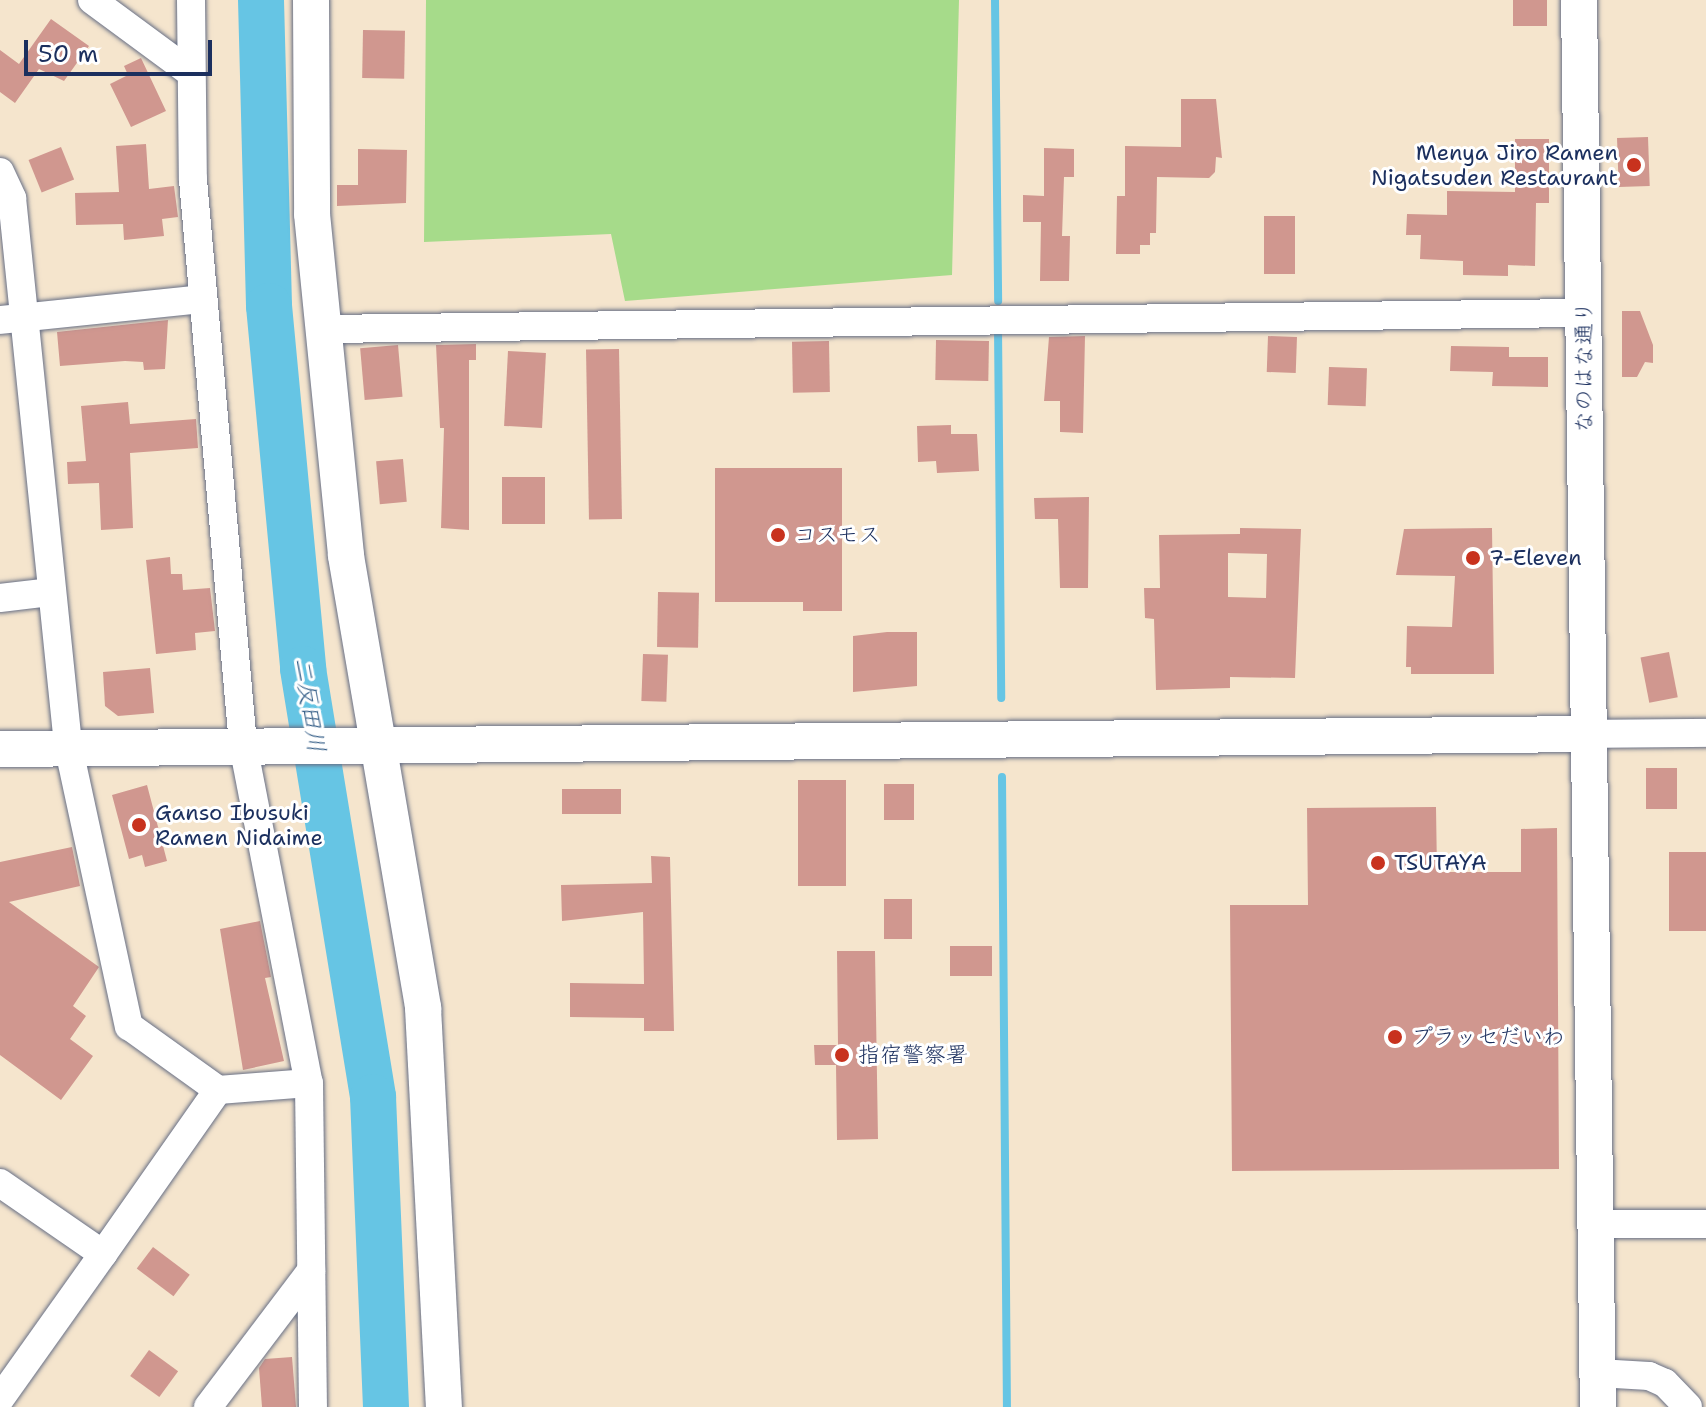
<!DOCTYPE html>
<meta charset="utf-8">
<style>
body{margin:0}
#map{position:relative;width:1706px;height:1407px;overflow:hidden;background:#f5e5cd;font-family:"Shantell Sans","Klee One",sans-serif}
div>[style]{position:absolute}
.green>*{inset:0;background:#a6db8a}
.stream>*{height:8px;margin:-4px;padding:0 4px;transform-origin:4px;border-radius:4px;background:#66c5e4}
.river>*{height:46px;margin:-23px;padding:0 23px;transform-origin:23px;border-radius:23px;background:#66c5e4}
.building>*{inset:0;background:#d0978f;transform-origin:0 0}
.roads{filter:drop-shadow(0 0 2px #676f85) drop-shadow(0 0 2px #676f85)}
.minor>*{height:28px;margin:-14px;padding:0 14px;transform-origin:14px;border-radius:14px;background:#fff}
.tertiary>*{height:36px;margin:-18px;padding:0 18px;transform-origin:18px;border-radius:18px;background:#fff}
.dots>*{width:22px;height:22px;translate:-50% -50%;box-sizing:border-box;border:4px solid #fff;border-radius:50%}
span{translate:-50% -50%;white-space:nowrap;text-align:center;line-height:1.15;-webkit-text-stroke:6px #fff;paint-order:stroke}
.poi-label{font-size:22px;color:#1b2f5e}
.right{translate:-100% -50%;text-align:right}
.left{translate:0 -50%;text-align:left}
.street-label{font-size:22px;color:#1b2f5e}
.water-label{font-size:24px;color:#325c86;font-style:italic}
.scale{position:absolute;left:24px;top:40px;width:188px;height:36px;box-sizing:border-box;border:4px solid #1b2f5e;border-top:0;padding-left:10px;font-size:24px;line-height:28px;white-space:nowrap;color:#1b2f5e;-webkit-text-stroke:6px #fff;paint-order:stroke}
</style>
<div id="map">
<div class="green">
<i style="clip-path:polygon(426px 0,959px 0,952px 275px,625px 301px,611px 234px,424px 242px)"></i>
</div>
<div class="stream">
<i style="left:995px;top:0;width:301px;rotate:89.4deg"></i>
<i style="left:998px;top:327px;width:371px;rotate:89.5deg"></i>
<i style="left:1002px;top:777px;width:630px;rotate:89.55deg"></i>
</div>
<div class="river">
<i style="left:261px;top:0;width:306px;rotate:88.5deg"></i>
<i style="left:269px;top:306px;width:365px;rotate:84.6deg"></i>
<i style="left:303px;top:669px;width:434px;rotate:80.7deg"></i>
<i style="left:373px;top:1097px;width:310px;rotate:87.6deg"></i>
</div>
<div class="building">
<i style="left:1513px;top:0;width:34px;height:26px"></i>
<i style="clip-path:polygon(51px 19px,89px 46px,64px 81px,39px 69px,15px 103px,0 92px,0 50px,19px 64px)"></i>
<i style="left:363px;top:30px;width:42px;height:48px;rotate:1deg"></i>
<i style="clip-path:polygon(141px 58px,166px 111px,131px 127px,110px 84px,128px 75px,124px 66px)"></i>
<i style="clip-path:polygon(1181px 99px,1216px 99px,1222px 158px,1216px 157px,1215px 172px,1209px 178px,1157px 177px,1156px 233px,1150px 233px,1150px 245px,1140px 245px,1140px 254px,1116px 254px,1117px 196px,1125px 196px,1125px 146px,1181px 147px)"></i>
<i style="left:1648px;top:137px;width:49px;height:31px;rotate:88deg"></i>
<i style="clip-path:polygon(1515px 139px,1549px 139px,1549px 203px,1536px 203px,1535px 266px,1508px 265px,1508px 276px,1463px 275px,1463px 261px,1420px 259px,1421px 235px,1406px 235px,1407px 214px,1447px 215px,1447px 191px,1515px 192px)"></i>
<i style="clip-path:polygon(146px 144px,149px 189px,174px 186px,178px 217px,162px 219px,164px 236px,124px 240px,123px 224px,76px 225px,75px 193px,119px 192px,116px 146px)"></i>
<i style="left:61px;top:147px;width:35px;height:35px;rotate:68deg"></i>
<i style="clip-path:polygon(1044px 148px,1074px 149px,1074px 177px,1064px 177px,1062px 236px,1070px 236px,1069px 281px,1040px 281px,1041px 222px,1023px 222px,1023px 195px,1044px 196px)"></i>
<i style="clip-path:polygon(358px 149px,407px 150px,406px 203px,337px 206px,337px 185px,358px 185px)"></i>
<i style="left:1264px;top:216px;width:31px;height:58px"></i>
<i style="clip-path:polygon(1622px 311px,1640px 311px,1653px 345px,1653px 363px,1645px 362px,1637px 377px,1622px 377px)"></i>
<i style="clip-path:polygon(168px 320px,165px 369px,144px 370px,143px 362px,125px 361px,60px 366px,57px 332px)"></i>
<i style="clip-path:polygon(1085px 336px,1083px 433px,1060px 432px,1060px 401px,1044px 401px,1049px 337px)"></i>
<i style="left:1268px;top:336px;width:29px;height:36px;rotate:2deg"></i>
<i style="left:936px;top:340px;width:53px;height:40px;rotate:1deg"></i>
<i style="left:829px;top:341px;width:51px;height:37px;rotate:89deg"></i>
<i style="clip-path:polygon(476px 344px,476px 360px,469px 360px,469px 530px,441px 528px,444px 428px,440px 428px,436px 345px)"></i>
<i style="left:398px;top:345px;width:52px;height:38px;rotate:85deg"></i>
<i style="clip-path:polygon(1451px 346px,1509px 347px,1509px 357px,1548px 357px,1548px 387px,1492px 386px,1493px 372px,1450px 371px)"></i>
<i style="left:619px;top:349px;width:170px;height:33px;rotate:89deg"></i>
<i style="left:508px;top:351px;width:38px;height:75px;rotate:3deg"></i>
<i style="left:1329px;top:367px;width:38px;height:38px;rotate:2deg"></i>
<i style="clip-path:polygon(128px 402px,130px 424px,196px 419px,198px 448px,130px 453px,133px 528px,101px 530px,99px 483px,68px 484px,67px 462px,86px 461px,81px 406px)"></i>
<i style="clip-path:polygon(951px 425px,951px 434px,977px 434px,979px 471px,937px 473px,936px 461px,918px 462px,917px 426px)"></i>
<i style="left:403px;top:459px;width:43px;height:27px;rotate:85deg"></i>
<i style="clip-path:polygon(715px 468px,842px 468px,842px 611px,803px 611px,803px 602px,715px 602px)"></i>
<i style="left:502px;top:477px;width:43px;height:47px"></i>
<i style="clip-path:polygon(1089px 497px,1088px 588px,1060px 588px,1058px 519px,1035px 519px,1034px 498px)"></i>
<i style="clip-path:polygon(evenodd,1240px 528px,1301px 529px,1295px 678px,1230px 677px,1230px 688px,1156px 690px,1154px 619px,1145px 618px,1144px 588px,1160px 588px,1159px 535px,1240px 534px,1240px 528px,1228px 553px,1267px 554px,1266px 598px,1228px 597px,1228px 553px)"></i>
<i style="clip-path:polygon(1492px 528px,1494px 674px,1411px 674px,1411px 667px,1406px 667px,1407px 626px,1452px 627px,1455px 576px,1396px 575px,1404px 529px)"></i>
<i style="clip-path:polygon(170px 557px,171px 574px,182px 574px,183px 590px,210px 588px,215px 631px,195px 633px,196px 650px,156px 654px,146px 560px)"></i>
<i style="left:658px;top:592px;width:41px;height:55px;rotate:1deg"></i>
<i style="clip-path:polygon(887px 632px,917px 632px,917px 686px,853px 692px,853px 636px)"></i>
<i style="left:1669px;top:652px;width:46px;height:29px;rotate:79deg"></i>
<i style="left:643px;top:654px;width:25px;height:47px;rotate:2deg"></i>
<i style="clip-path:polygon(150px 668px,154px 713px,118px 716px,105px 706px,103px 672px)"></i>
<i style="left:1646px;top:768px;width:31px;height:41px"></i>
<i style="left:798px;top:780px;width:48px;height:106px"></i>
<i style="left:884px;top:784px;width:30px;height:36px"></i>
<i style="clip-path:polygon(147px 785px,167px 861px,145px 867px,142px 855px,129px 859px,112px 795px)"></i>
<i style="left:562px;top:789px;width:59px;height:25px"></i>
<i style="clip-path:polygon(1436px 807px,1437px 872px,1521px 872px,1521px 829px,1557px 828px,1559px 1169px,1232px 1171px,1230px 905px,1308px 905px,1307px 808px)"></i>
<i style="clip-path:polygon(72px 847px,80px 886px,9px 902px,99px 967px,73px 1006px,86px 1016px,70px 1039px,93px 1056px,61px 1100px,0 1055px,0 862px)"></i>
<i style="left:1669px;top:852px;width:37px;height:79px"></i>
<i style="clip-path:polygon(651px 856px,670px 857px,674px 1031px,644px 1031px,644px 1018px,570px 1017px,570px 983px,644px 984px,643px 912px,562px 921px,561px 885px,652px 883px)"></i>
<i style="left:884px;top:899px;width:28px;height:40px"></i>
<i style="clip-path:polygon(260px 921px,271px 977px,265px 978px,284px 1061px,243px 1070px,220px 929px)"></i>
<i style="left:950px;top:946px;width:42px;height:30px"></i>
<i style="clip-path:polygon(837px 951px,875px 951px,878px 1139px,837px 1140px,836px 1065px,815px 1065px,814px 1045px,838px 1045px)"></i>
<i style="left:153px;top:1247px;width:46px;height:27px;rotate:37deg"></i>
<i style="left:149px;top:1350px;width:36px;height:32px;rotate:36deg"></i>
<i style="clip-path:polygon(292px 1357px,296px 1407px,262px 1407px,259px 1368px,265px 1359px)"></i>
</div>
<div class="roads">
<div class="minor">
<i style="left:92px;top:0;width:123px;rotate:36.4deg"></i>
<i style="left:191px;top:0;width:180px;rotate:89.4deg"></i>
<i style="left:193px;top:180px;width:567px;rotate:84.94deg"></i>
<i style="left:243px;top:745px;width:344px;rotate:79deg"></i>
<i style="left:309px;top:1083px;width:324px;rotate:89.3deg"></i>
<i style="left:0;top:172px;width:29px;rotate:65deg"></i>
<i style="left:12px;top:198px;width:550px;rotate:84.15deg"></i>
<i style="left:68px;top:745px;width:288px;rotate:77.8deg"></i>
<i style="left:129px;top:1026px;width:110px;rotate:35.7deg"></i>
<i style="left:218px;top:1090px;width:91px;rotate:-4.4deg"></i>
<i style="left:0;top:320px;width:203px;rotate:-5.9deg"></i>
<i style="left:324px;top:329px;width:1259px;rotate:-0.73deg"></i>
<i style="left:0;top:598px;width:50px;rotate:-6.8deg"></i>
<i style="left:1587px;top:734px;width:119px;rotate:-0.5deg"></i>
<i style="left:0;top:1183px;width:125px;rotate:34.6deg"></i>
<i style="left:103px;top:1254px;width:200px;rotate:-55deg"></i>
<i style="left:1596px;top:1224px;width:110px"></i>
<i style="left:1598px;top:1373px;width:51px;rotate:3.4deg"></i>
<i style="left:1649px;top:1376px;width:17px;rotate:24deg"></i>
<i style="left:1665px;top:1383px;width:33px;rotate:46deg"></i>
<i style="left:0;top:1399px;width:178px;rotate:-54.6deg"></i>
<i style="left:208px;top:1407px;width:171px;rotate:-52.9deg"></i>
</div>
<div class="tertiary">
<i style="left:311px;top:0;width:214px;rotate:89.7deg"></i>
<i style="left:312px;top:214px;width:344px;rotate:84.3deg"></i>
<i style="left:346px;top:556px;width:459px;rotate:80.3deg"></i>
<i style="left:423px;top:1008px;width:400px;rotate:87deg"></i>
<i style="left:1579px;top:0;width:1407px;rotate:89.23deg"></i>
<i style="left:0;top:749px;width:1587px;rotate:-0.54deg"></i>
</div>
</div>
<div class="dots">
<i style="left:1634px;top:165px;background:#c8321e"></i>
<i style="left:778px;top:535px;background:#c8321e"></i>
<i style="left:1473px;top:558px;background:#c8321e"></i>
<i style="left:139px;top:825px;background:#c8321e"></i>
<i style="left:1378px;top:863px;background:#c8321e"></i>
<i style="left:1395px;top:1037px;background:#c8321e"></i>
<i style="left:842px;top:1055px;background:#c8321e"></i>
</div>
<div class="poi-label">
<span class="right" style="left:1618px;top:165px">Menya Jiro Ramen<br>Nigatsuden Restaurant</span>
<span class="left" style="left:794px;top:535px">コスモス</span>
<span class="left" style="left:1489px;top:558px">7-Eleven</span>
<span class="left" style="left:155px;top:825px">Ganso Ibusuki<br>Ramen Nidaime</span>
<span class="left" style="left:1394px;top:863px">TSUTAYA</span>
<span class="left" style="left:1411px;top:1037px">プラッセだいわ</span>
<span class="left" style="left:858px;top:1055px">指宿警察署</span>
</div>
<div class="street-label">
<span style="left:1584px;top:367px;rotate:-90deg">なのはな通り</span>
</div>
<div class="water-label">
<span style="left:309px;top:705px;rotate:81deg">二反田川</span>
</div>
<div class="scale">50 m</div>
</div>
